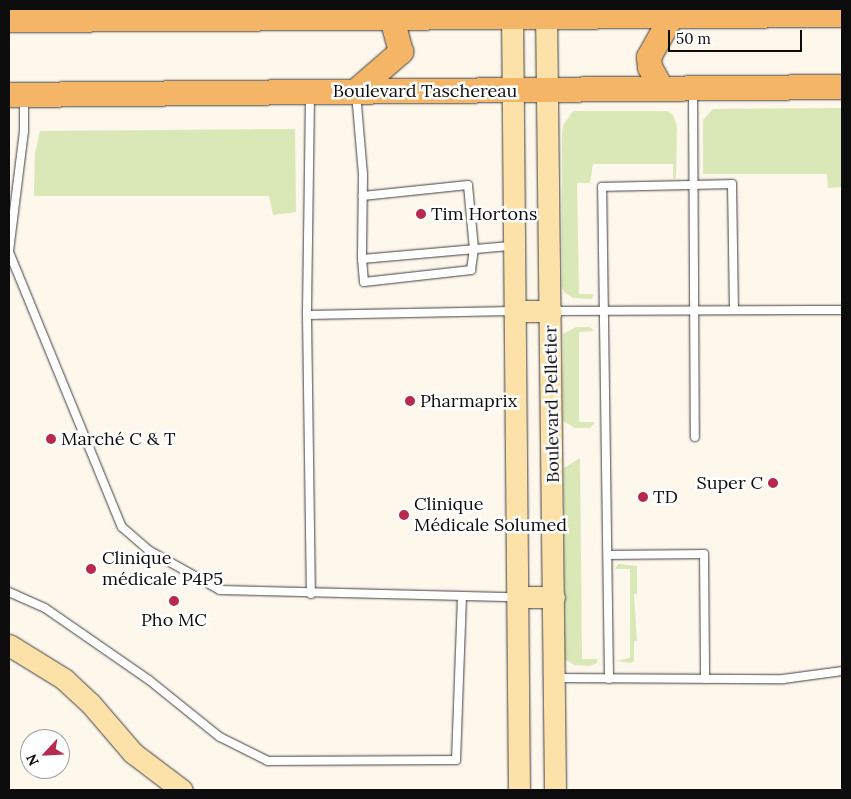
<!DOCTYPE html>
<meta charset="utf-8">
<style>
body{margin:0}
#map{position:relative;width:851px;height:799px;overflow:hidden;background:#fef7ec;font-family:Lora,serif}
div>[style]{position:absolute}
.green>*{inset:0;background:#dae7b7}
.roads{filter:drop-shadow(0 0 1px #3f3f3f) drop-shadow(0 0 1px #3f3f3f)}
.lane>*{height:8px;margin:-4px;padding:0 4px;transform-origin:4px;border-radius:4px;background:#fff}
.secondary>*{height:21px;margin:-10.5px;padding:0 10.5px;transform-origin:10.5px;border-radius:10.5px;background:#fce2a9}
.primary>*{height:24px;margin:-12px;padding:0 12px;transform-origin:12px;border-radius:12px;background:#f4b567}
.dots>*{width:14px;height:14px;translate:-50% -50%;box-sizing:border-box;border:2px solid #fff;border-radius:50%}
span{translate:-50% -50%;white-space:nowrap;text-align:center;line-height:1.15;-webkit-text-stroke:5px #fff;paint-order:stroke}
.street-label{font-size:18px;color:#0c0c0c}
.poi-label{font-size:18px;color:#0c0c0c}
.left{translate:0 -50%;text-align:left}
.right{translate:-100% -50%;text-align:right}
.frame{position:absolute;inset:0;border:10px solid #0c0c0c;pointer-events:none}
.north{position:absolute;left:20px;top:729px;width:50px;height:50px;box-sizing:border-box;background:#fff;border:1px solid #9e9e9e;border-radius:50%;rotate:245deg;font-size:14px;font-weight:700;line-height:20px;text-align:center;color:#0c0c0c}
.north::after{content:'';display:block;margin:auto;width:18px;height:22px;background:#b7294d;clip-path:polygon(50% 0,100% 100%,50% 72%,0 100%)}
.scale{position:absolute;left:668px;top:30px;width:134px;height:22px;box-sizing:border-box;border:2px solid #0c0c0c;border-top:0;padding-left:6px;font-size:15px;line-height:18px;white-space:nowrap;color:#0c0c0c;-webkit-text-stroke:4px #fff;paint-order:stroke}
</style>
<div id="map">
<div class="green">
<i style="clip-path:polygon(842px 108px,842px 187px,828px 188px,827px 174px,703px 174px,703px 120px,713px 109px)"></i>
<i style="clip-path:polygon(573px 111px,667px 111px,673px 115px,677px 126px,676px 178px,673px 179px,673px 164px,593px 164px,590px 183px,577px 183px,579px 294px,594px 294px,592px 299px,573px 298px,564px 292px,562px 286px,562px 134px,563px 126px)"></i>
<i style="clip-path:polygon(295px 129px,296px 212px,273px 215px,269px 196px,34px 196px,35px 153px,40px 131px)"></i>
<i style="clip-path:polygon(576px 327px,590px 327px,594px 331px,579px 332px,579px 422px,595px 422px,590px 428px,575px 428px,563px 421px,563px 334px)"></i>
<i style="clip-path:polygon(580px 458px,582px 659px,598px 659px,596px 664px,589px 666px,574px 665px,565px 659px,564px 468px)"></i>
<i style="clip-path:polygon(618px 564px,637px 566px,637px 594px,634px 594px,637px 641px,634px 641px,634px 661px,631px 663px,616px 661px,630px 658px,630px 569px,615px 569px)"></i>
</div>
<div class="roads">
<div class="lane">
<i style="left:693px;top:91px;width:346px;rotate:89.7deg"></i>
<i style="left:356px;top:93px;width:81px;rotate:85.1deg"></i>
<i style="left:363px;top:174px;width:85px;rotate:90.7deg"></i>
<i style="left:362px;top:259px;width:151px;rotate:-5deg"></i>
<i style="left:310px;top:96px;width:219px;rotate:90.8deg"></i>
<i style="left:307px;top:315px;width:279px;rotate:89.2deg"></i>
<i style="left:24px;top:97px;width:34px;rotate:90deg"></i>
<i style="left:24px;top:131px;width:122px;rotate:97.1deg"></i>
<i style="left:9px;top:252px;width:297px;rotate:67.7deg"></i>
<i style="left:122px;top:527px;width:37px;rotate:41deg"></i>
<i style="left:150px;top:551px;width:80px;rotate:29.1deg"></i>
<i style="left:220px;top:590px;width:295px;rotate:1.4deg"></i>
<i style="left:362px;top:259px;width:23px;rotate:85deg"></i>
<i style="left:364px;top:282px;width:108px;rotate:-6.4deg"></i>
<i style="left:471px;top:270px;width:21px;rotate:-82deg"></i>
<i style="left:474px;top:249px;width:64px;rotate:-95.4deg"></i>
<i style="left:468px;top:185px;width:106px;rotate:174deg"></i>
<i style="left:552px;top:311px;width:290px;rotate:-0.2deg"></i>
<i style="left:307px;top:315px;width:206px;rotate:-1.1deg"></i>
<i style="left:608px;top:555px;width:96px;rotate:-0.6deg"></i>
<i style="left:704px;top:554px;width:125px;rotate:89.5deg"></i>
<i style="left:9px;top:592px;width:39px;rotate:24deg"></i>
<i style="left:45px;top:608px;width:126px;rotate:34.7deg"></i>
<i style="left:149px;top:680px;width:91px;rotate:38.8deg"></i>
<i style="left:220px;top:737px;width:54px;rotate:26.6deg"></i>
<i style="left:268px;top:761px;width:188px;rotate:-0.3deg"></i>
<i style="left:456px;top:760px;width:162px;rotate:-87.9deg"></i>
<i style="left:555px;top:678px;width:228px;rotate:0.3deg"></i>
<i style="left:783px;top:679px;width:60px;rotate:-7.7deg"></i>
<i style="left:609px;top:679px;width:492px;rotate:-90.8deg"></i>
<i style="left:602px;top:187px;width:130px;rotate:-1.3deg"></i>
<i style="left:732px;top:184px;width:126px;rotate:89.1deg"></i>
</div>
<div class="secondary">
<i style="left:512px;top:9px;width:781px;rotate:89.49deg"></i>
<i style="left:546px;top:9px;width:781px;rotate:89.34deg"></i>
<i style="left:515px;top:311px;width:36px"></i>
<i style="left:518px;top:597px;width:36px"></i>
<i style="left:9px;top:645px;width:65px;rotate:31.7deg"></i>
<i style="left:64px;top:679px;width:35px;rotate:43deg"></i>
<i style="left:90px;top:703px;width:66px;rotate:49.3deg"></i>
<i style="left:133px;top:753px;width:61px;rotate:37.1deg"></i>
</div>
<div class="primary">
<i style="left:9px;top:20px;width:833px;rotate:-0.34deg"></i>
<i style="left:662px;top:89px;width:25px;rotate:-119deg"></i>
<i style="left:650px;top:67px;width:10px;rotate:-96deg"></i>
<i style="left:649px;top:57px;width:47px;rotate:-60.7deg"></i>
<i style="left:356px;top:91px;width:60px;rotate:-40.9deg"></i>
<i style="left:401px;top:52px;width:34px;rotate:-105deg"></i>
<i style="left:9px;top:95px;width:833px;rotate:-0.55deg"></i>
</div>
</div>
<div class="dots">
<i style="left:421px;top:214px;background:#b7294d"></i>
<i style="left:410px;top:401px;background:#b7294d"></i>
<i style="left:51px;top:439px;background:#b7294d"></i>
<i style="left:773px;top:483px;background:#b7294d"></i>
<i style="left:643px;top:497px;background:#b7294d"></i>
<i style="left:404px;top:515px;background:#b7294d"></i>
<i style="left:91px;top:569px;background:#b7294d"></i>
<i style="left:174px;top:601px;background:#b7294d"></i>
</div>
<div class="street-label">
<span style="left:425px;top:91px">Boulevard Taschereau</span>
<span style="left:552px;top:404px;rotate:-91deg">Boulevard Pelletier</span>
</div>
<div class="poi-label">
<span class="left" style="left:431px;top:214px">Tim Hortons</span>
<span class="left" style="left:420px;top:401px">Pharmaprix</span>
<span class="left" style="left:61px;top:439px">Marché C &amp; T</span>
<span class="right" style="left:763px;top:483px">Super C</span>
<span class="left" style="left:653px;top:497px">TD</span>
<span class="left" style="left:414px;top:515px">Clinique<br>Médicale Solumed</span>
<span class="left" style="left:102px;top:569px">Clinique<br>médicale P4P5</span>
<span style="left:174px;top:620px">Pho MC</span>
</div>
<div class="frame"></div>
<div class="north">N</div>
<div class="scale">50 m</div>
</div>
